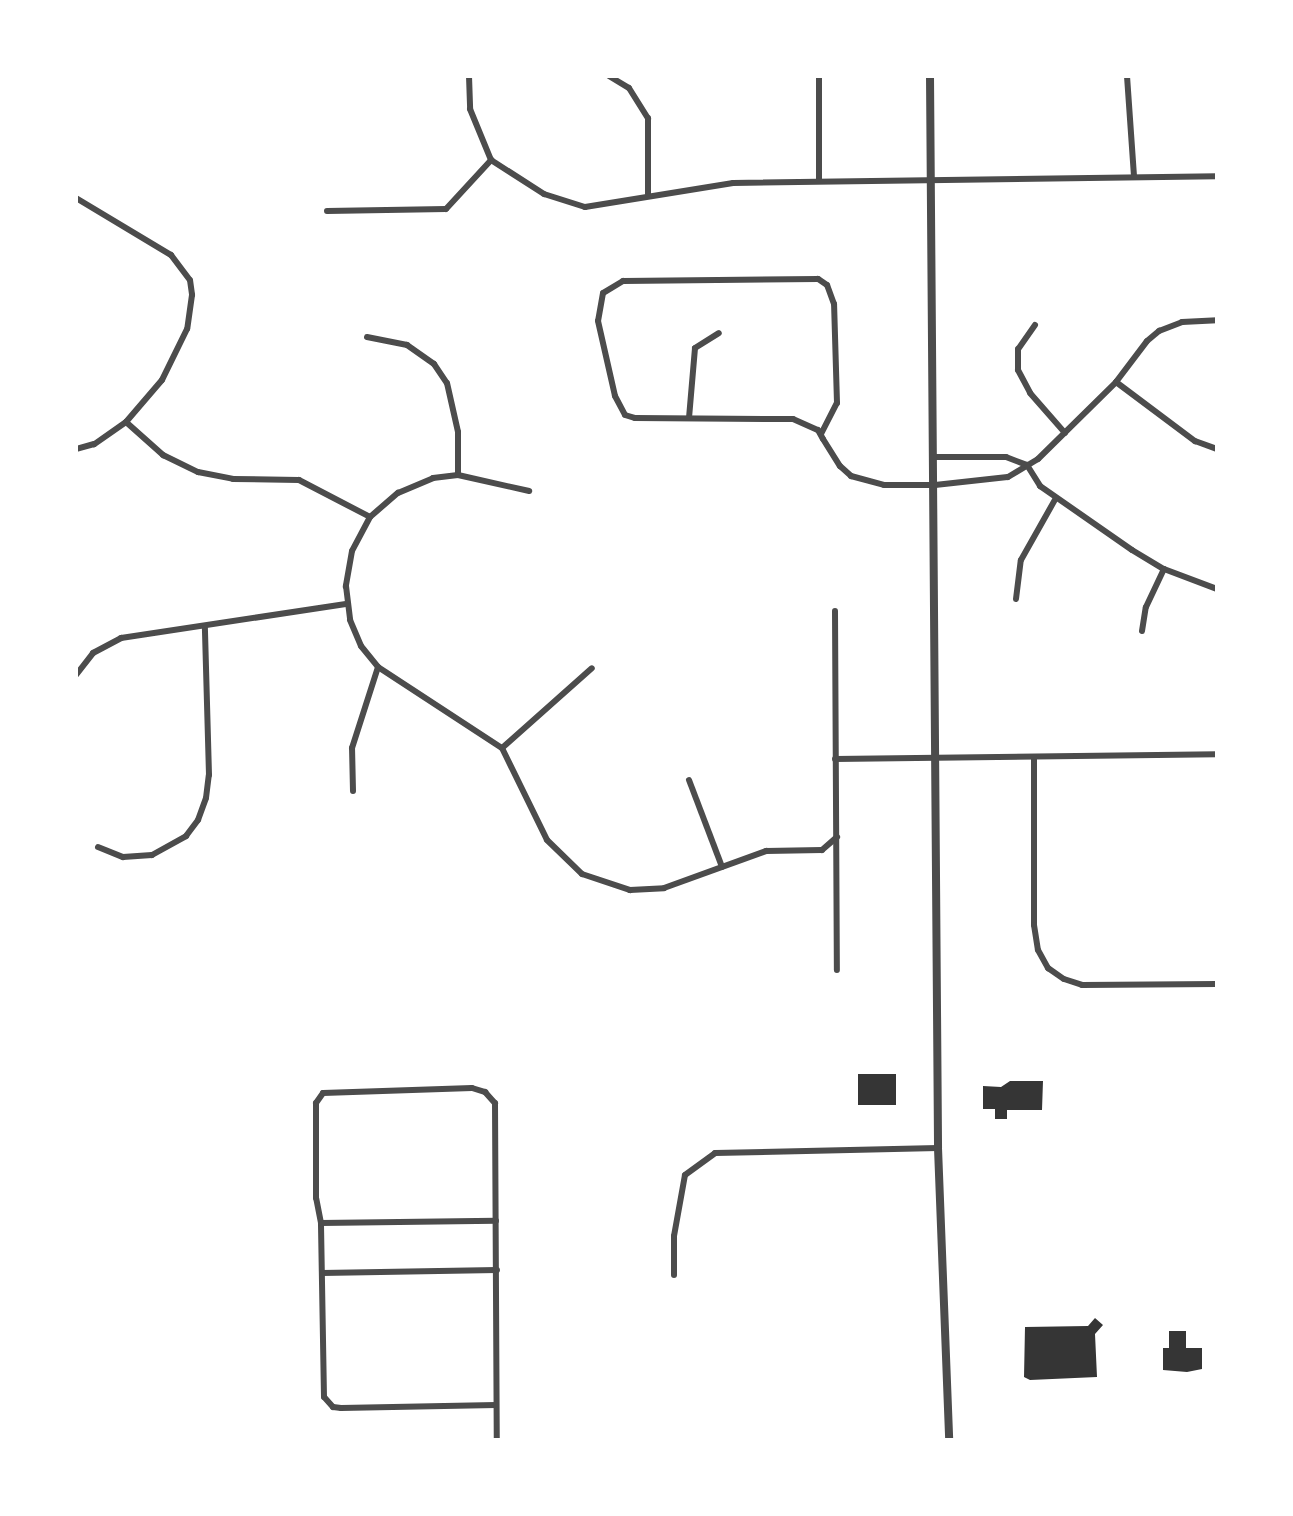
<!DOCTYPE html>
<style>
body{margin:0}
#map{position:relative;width:1293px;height:1516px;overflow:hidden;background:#fff;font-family:"Public Sans",sans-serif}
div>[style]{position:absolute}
.building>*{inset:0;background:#353535;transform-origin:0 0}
.minor>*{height:6px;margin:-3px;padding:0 3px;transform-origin:3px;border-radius:3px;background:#4c4c4c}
.tertiary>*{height:8px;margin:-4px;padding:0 4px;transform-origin:4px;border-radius:4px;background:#4c4c4c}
span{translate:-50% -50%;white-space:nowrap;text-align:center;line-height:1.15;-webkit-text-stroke:6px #fff;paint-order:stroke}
.frame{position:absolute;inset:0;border:78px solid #fff;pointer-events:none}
</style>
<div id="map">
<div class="building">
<i style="left:896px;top:1074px;width:31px;height:38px;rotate:90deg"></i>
<i style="clip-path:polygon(1010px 1081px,1043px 1081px,1042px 1110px,1007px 1110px,1007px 1119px,995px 1119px,995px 1109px,983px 1109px,983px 1086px,1001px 1087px)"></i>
<i style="clip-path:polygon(1095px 1318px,1103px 1325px,1095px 1334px,1097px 1377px,1030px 1380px,1024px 1377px,1025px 1327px,1088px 1326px)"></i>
<i style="clip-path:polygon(1169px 1331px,1186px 1331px,1186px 1348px,1202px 1348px,1202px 1369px,1187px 1372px,1163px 1370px,1163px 1348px,1169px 1348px)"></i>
</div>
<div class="minor">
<i style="left:469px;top:76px;width:33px;rotate:88deg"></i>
<i style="left:470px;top:109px;width:55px;rotate:67.6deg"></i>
<i style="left:609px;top:76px;width:23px;rotate:31deg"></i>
<i style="left:629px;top:88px;width:36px;rotate:58deg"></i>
<i style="left:648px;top:118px;width:76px;rotate:90deg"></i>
<i style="left:819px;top:76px;width:105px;rotate:90deg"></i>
<i style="left:1127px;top:76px;width:100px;rotate:86deg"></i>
<i style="left:491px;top:160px;width:63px;rotate:32.7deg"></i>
<i style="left:544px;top:194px;width:43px;rotate:17.6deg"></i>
<i style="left:585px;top:207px;width:150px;rotate:-9.2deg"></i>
<i style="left:733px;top:183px;width:484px;rotate:-0.8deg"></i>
<i style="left:76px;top:198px;width:111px;rotate:31deg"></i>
<i style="left:171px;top:255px;width:31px;rotate:53deg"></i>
<i style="left:190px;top:280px;width:15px;rotate:82deg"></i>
<i style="left:192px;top:295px;width:34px;rotate:98deg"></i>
<i style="left:187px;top:329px;width:57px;rotate:116.1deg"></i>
<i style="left:162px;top:380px;width:55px;rotate:130.6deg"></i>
<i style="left:126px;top:422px;width:39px;rotate:145deg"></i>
<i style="left:94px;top:444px;width:19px;rotate:164deg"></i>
<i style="left:327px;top:211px;width:119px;rotate:-1deg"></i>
<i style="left:446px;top:209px;width:67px;rotate:-47.4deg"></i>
<i style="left:1035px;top:325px;width:29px;rotate:125deg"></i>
<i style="left:1018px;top:349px;width:21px;rotate:90deg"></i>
<i style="left:1018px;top:370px;width:26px;rotate:62deg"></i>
<i style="left:1030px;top:393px;width:53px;rotate:48.8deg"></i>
<i style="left:367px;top:337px;width:41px;rotate:11.3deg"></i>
<i style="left:407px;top:345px;width:33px;rotate:35deg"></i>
<i style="left:434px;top:364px;width:23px;rotate:56deg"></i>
<i style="left:447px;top:383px;width:50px;rotate:77.3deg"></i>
<i style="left:458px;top:432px;width:43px;rotate:90deg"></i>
<i style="left:1116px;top:382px;width:99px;rotate:36.8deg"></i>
<i style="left:1195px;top:441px;width:23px;rotate:20deg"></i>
<i style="left:689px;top:418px;width:70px;rotate:-85.1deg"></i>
<i style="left:695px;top:348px;width:28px;rotate:-32deg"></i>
<i style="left:126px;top:422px;width:50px;rotate:41.7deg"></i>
<i style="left:163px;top:455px;width:39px;rotate:26deg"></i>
<i style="left:198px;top:472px;width:36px;rotate:11deg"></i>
<i style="left:233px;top:479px;width:66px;rotate:0.9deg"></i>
<i style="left:299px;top:480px;width:80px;rotate:27.5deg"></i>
<i style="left:370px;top:517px;width:38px;rotate:118deg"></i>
<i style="left:352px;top:551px;width:36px;rotate:100deg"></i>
<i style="left:346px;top:586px;width:34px;rotate:83deg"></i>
<i style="left:350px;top:620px;width:28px;rotate:67deg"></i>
<i style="left:361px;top:646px;width:27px;rotate:51deg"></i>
<i style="left:378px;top:667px;width:148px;rotate:33.2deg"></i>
<i style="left:502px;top:748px;width:102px;rotate:63.9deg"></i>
<i style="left:547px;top:840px;width:49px;rotate:44.2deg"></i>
<i style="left:582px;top:874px;width:51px;rotate:18.4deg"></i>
<i style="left:630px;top:890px;width:34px;rotate:-3deg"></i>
<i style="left:664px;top:888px;width:109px;rotate:-19.9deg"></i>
<i style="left:766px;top:851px;width:56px;rotate:-1deg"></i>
<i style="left:822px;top:850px;width:20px;rotate:-41deg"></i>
<i style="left:821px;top:434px;width:35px;rotate:-63deg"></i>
<i style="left:837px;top:403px;width:99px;rotate:-91.7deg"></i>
<i style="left:834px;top:304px;width:20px;rotate:-110deg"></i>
<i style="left:827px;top:285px;width:11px;rotate:-146deg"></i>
<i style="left:818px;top:279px;width:195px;rotate:179.4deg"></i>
<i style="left:623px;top:281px;width:23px;rotate:149deg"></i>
<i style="left:603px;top:293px;width:28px;rotate:100deg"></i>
<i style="left:598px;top:321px;width:77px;rotate:77.2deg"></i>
<i style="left:615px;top:396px;width:21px;rotate:62deg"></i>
<i style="left:625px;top:415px;width:10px;rotate:17deg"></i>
<i style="left:635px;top:418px;width:158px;rotate:0.4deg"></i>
<i style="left:793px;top:419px;width:27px;rotate:24deg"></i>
<i style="left:818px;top:430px;width:10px;rotate:61deg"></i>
<i style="left:823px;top:439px;width:32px;rotate:58deg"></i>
<i style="left:840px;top:466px;width:15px;rotate:42deg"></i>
<i style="left:851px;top:476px;width:34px;rotate:15deg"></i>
<i style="left:884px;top:485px;width:51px"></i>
<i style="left:935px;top:485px;width:73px;rotate:-6.3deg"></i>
<i style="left:1008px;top:477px;width:35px;rotate:-31deg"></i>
<i style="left:1038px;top:459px;width:110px;rotate:-44.6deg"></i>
<i style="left:1116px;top:382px;width:51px;rotate:-52.9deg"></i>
<i style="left:1147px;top:341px;width:16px;rotate:-40deg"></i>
<i style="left:1159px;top:331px;width:25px;rotate:-21deg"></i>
<i style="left:1182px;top:322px;width:35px;rotate:-3deg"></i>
<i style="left:933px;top:457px;width:73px"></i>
<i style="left:1006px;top:457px;width:22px;rotate:21deg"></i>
<i style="left:1027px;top:465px;width:25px;rotate:58deg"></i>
<i style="left:1040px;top:486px;width:112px;rotate:34.8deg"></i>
<i style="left:1132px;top:550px;width:37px;rotate:31deg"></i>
<i style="left:1164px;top:569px;width:57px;rotate:20.7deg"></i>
<i style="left:370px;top:517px;width:37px;rotate:-41deg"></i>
<i style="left:398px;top:493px;width:38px;rotate:-23deg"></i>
<i style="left:433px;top:478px;width:25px;rotate:-7deg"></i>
<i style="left:458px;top:475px;width:73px;rotate:12.7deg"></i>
<i style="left:1016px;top:599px;width:39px;rotate:-83deg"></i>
<i style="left:1021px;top:560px;width:71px;rotate:-60.6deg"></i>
<i style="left:835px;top:611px;width:359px;rotate:89.7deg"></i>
<i style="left:1142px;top:631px;width:24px;rotate:-81deg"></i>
<i style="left:1146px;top:607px;width:42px;rotate:-64.7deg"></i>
<i style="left:76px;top:675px;width:28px;rotate:-52deg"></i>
<i style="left:93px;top:653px;width:32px;rotate:-28deg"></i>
<i style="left:121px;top:638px;width:229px;rotate:-8.6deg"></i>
<i style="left:502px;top:748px;width:120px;rotate:-41.6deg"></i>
<i style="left:1034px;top:758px;width:167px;rotate:90deg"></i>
<i style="left:1034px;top:925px;width:25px;rotate:81deg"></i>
<i style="left:1038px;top:950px;width:21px;rotate:61deg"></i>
<i style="left:1048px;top:968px;width:19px;rotate:35deg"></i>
<i style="left:1064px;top:979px;width:19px;rotate:18deg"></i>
<i style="left:1082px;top:985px;width:135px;rotate:-0.4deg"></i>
<i style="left:835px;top:759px;width:382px;rotate:-0.7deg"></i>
<i style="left:689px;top:780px;width:93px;rotate:69.2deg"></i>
<i style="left:353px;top:791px;width:43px;rotate:-91.3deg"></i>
<i style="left:352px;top:748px;width:85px;rotate:-72.2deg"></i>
<i style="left:98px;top:847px;width:27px;rotate:22deg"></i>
<i style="left:123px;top:857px;width:29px;rotate:-4deg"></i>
<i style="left:152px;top:855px;width:39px;rotate:-29deg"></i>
<i style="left:186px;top:836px;width:20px;rotate:-53deg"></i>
<i style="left:198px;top:820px;width:23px;rotate:-70deg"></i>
<i style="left:206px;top:798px;width:23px;rotate:-83deg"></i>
<i style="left:209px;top:775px;width:147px;rotate:-91.6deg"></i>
<i style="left:321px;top:1223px;width:175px;rotate:-0.7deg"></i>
<i style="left:322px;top:1273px;width:175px;rotate:-1deg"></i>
<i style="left:674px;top:1275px;width:39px;rotate:-90deg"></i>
<i style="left:674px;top:1236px;width:62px;rotate:-79.8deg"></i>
<i style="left:685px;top:1175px;width:37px;rotate:-36deg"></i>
<i style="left:715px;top:1153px;width:223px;rotate:-1.3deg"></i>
<i style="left:496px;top:1405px;width:155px;rotate:178.9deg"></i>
<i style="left:341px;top:1408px;width:8px;rotate:-173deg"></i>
<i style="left:333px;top:1407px;width:13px;rotate:-132deg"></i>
<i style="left:324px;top:1397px;width:174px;rotate:-91deg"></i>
<i style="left:321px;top:1223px;width:25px;rotate:-101deg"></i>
<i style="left:316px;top:1198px;width:95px;rotate:-90deg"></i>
<i style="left:316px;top:1103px;width:12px;rotate:-55deg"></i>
<i style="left:323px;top:1093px;width:149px;rotate:-1.9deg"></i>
<i style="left:472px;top:1088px;width:14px;rotate:17deg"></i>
<i style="left:485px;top:1092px;width:15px;rotate:48deg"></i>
<i style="left:495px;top:1103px;width:337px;rotate:89.7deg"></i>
</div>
<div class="tertiary">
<i style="left:930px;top:76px;width:1072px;rotate:89.57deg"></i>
<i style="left:938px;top:1148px;width:292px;rotate:87.8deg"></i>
</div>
<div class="frame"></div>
</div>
